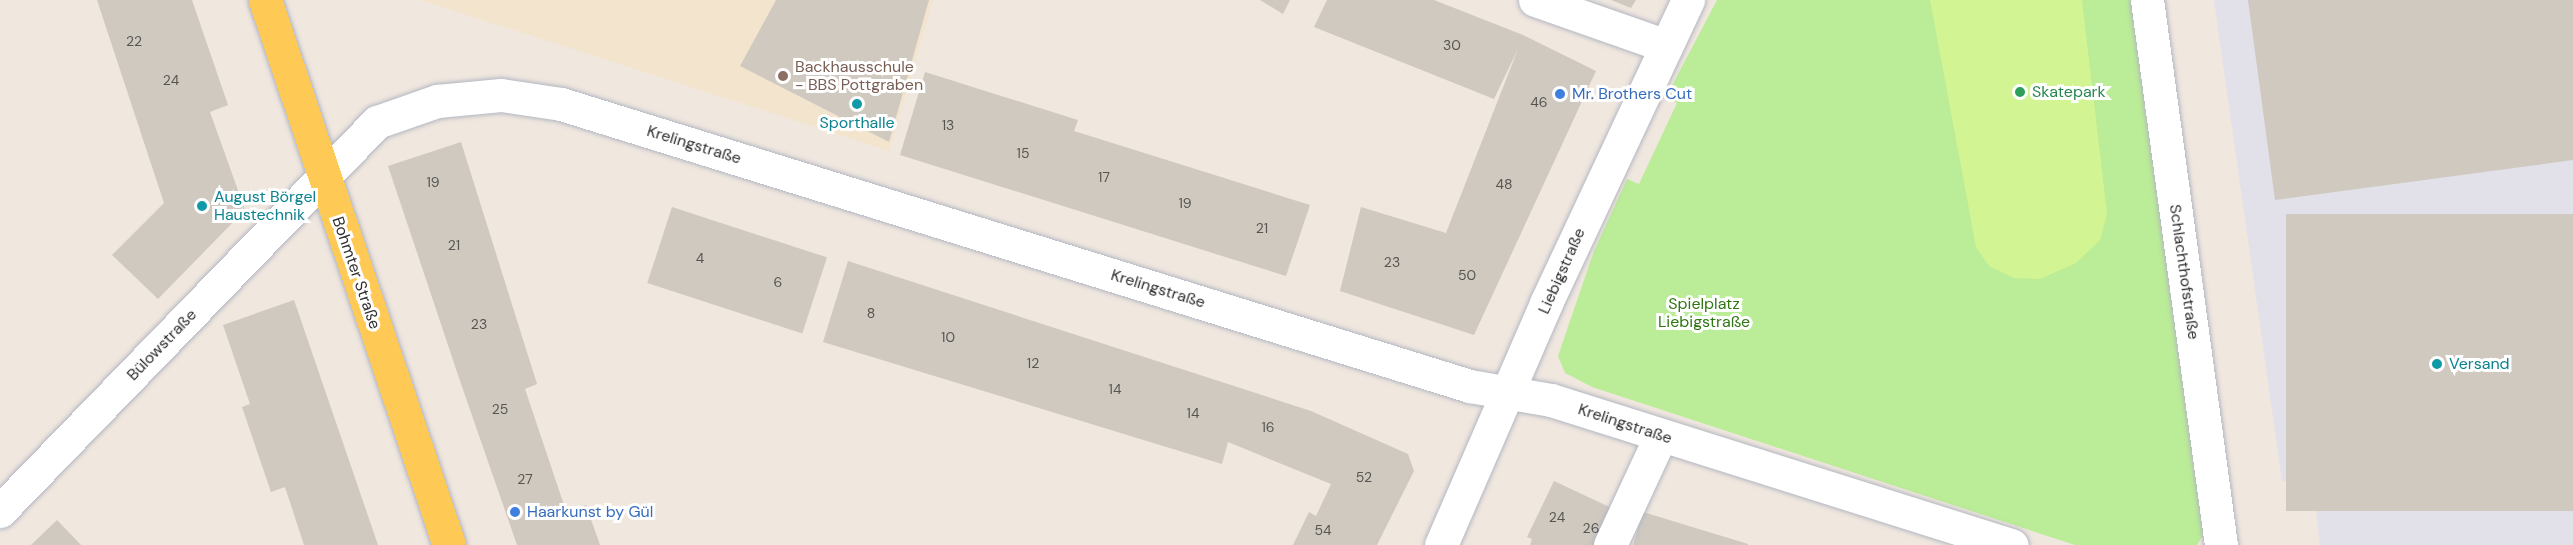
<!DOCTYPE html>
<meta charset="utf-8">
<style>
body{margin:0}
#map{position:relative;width:2573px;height:545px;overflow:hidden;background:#f0e7df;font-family:"DM Sans",sans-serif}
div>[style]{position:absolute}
.industrial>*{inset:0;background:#e2e0e8}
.education>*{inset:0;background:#f3e4ce}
.green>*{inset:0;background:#bbec97}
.pitch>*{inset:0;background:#d2f492}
.building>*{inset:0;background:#cfc9c0;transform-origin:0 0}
.roads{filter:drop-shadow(0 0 2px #b3b7c2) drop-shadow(0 0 2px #b3b7c2)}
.minor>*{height:33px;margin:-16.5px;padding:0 16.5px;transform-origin:16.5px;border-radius:16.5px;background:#fff}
.major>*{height:33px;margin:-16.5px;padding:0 16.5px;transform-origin:16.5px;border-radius:16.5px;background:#ffc955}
.dots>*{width:16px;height:16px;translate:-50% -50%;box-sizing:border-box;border:3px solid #fff;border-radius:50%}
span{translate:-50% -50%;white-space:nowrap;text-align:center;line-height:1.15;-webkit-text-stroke:6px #fff;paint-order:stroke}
.number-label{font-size:14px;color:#565552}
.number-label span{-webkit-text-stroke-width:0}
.education-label{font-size:16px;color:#785e54}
.left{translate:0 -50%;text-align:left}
.leisure-label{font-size:16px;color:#27864d}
.shop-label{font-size:16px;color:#366cbe}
.culture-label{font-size:16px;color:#0d838f}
.street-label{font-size:16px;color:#2e2e2e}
.park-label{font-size:16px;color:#307513}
</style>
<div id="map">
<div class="industrial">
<i style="clip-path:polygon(2214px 0,2573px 0,2573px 545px,2320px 545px,2313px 482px,2282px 481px)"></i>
</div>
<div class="education">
<i style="clip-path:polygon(420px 0,933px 0,889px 151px)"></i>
</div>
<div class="green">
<i style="clip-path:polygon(1717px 0,2135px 0,2206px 530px,2197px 545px,2075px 545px,1592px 387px,1565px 373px,1558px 356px,1594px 251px,1627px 179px,1639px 184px,1677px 103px,1666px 97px)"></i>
</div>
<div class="pitch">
<i style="clip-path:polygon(1930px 0,2082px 0,2107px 214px,2100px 240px,2076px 263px,2040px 279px,2014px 278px,1989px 266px,1976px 247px)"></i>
</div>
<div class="building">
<i style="clip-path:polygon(97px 0,192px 0,228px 105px,210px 112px,245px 210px,158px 299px,112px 255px,164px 203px)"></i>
<i style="clip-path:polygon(776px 0,929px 0,889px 142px,740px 66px)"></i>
<i style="clip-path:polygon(1260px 0,1290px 0,1283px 14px)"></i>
<i style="clip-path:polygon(1327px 0,1434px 0,1523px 35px,1596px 71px,1474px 335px,1340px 291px,1361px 207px,1446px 233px,1518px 49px,1494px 99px,1314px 27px)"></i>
<i style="clip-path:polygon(1611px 0,1636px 0,1631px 8px)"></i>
<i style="clip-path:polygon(2248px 0,2573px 0,2573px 160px,2275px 200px)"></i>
<i style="clip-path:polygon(925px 72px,1078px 120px,1074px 131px,1310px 205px,1286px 276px,900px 155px)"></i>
<i style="clip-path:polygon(461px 142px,537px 384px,525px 389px,566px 511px,586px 505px,600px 545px,517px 545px,459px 378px,388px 166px)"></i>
<i style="left:672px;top:207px;width:163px;height:80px;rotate:18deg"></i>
<i style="left:2573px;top:214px;width:297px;height:287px;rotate:90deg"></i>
<i style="clip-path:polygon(848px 261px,1311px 411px,1408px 454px,1414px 471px,1377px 545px,1293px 545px,1309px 512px,1316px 516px,1331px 484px,1228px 442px,1222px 464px,823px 342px)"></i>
<i style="clip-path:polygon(294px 300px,378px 545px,304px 545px,285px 487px,271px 492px,242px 407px,250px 404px,223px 325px)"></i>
<i style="clip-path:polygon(1554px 481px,1618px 511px,1602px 545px,1530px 545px,1532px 539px,1527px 537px)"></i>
<i style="clip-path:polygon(1643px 512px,1748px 544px,1748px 545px,1633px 545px)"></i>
<i style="clip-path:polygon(57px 520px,81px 545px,31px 545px)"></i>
</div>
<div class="roads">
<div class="minor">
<i style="left:1535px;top:0;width:139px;rotate:19.3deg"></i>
<i style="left:2147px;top:0;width:550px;rotate:82.27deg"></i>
<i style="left:0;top:511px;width:542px;rotate:-45.9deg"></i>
<i style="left:377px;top:122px;width:64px;rotate:-19.3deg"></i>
<i style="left:437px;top:101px;width:64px;rotate:-5.4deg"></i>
<i style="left:501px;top:95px;width:61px;rotate:8.5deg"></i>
<i style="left:561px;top:104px;width:952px;rotate:17.24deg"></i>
<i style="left:1470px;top:386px;width:82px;rotate:9.8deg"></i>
<i style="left:1551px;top:400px;width:483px;rotate:17.5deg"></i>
<i style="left:1441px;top:545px;width:264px;rotate:-66.5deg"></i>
<i style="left:1546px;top:303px;width:335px;rotate:-64.9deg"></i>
<i style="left:1610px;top:545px;width:121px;rotate:-65.1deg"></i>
</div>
<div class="major">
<i style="left:265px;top:0;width:575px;rotate:71.34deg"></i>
</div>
</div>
<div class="dots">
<i style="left:783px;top:76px;background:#8d6e63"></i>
<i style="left:2020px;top:92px;background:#2e9e5b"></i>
<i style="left:1560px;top:94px;background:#3f7fe0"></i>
<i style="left:857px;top:104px;background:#0f9aa8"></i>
<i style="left:202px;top:206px;background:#0f9aa8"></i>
<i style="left:2437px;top:364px;background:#0f9aa8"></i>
<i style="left:515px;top:512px;background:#3f7fe0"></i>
</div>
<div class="number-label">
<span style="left:134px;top:41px">22</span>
<span style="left:1452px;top:45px">30</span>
<span style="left:171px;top:80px">24</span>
<span style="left:1539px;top:102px">46</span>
<span style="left:948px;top:125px">13</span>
<span style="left:1023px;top:153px">15</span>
<span style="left:1104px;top:177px">17</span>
<span style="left:433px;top:182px">19</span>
<span style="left:1504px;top:184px">48</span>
<span style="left:1185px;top:203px">19</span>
<span style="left:1262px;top:228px">21</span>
<span style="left:454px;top:245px">21</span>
<span style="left:700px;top:258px">4</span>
<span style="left:1392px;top:262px">23</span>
<span style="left:1467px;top:275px">50</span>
<span style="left:778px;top:282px">6</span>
<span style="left:871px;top:313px">8</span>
<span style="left:479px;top:324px">23</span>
<span style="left:948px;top:337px">10</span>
<span style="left:1033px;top:363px">12</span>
<span style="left:1115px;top:389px">14</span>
<span style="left:500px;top:409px">25</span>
<span style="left:1193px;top:413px">14</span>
<span style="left:1268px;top:427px">16</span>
<span style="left:1364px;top:477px">52</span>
<span style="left:525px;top:479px">27</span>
<span style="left:1557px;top:517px">24</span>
<span style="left:1591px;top:528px">26</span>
<span style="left:1323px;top:530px">54</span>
</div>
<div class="education-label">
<span class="left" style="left:795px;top:76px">Backhausschule<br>- BBS Pottgraben</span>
</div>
<div class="leisure-label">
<span class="left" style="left:2032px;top:92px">Skatepark</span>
</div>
<div class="shop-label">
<span class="left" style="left:1572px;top:94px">Mr. Brothers Cut</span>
<span class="left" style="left:527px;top:512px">Haarkunst by Gül</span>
</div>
<div class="culture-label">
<span style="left:857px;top:123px">Sporthalle</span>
<span class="left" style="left:214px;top:206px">August Börgel<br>Haustechnik</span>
<span class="left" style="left:2449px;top:364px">Versand</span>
</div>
<div class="street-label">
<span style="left:694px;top:145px;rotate:17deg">Krelingstraße</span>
<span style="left:1562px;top:271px;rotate:-66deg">Liebigstraße</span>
<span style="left:2184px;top:272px;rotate:82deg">Schlachthofstraße</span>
<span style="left:356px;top:273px;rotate:71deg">Bohmter Straße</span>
<span style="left:1158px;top:289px;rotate:17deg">Krelingstraße</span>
<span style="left:162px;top:345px;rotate:-46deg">Bülowstraße</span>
<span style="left:1625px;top:424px;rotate:18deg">Krelingstraße</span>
</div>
<div class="park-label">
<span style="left:1704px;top:313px">Spielplatz<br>Liebigstraße</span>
</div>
</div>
